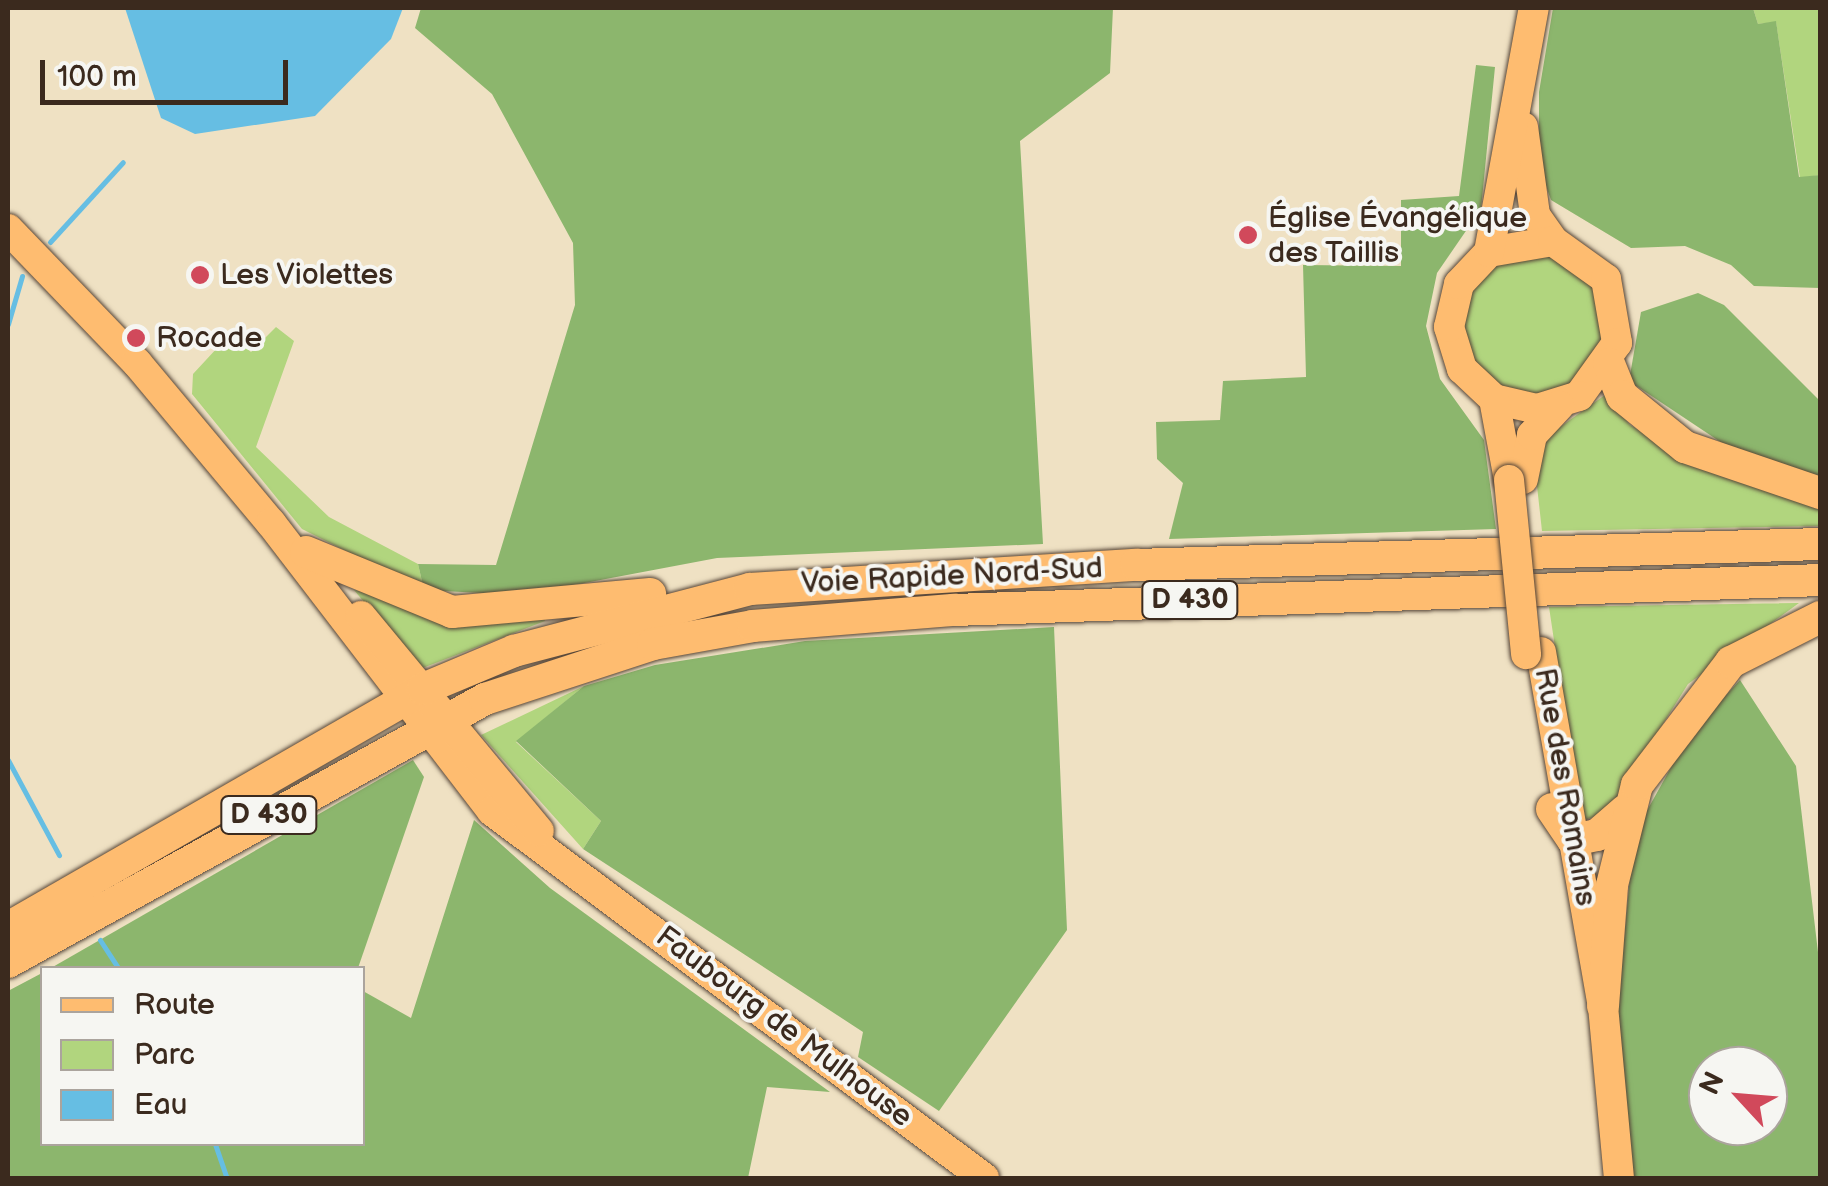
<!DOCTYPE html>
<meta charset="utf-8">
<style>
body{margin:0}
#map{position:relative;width:1828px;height:1186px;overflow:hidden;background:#efe1c3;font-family:"Balsamiq Sans",sans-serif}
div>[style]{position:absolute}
.green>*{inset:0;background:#b1d57e}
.round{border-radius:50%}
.forest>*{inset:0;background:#8cb66d}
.water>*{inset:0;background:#66bee3}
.stream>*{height:5px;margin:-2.5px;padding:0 2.5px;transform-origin:2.5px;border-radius:2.5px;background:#66bee3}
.roads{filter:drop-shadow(0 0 2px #564537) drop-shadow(0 0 2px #564537)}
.major>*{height:30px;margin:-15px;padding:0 15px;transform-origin:15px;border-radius:15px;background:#febc70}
.highway>*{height:32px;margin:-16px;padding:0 16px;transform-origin:16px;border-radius:16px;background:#febc70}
.bridges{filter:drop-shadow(0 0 2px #564537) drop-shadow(0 0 2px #564537)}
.major-bridge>*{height:30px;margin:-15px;padding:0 15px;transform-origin:15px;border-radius:15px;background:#febc70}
.dots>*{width:28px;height:28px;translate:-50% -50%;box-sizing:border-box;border:5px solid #f6f6f2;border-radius:50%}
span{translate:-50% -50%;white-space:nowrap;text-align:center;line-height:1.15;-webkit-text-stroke:8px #f6f6f2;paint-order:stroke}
.shield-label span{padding:2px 8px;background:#f6f6f2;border:2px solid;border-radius:8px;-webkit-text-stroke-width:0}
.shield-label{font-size:28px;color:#3b2a1e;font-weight:700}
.poi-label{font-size:30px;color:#3b2a1e}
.left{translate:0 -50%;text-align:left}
.street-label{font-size:30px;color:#3b2a1e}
.frame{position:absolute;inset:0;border:10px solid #3b2a1e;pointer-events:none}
.legend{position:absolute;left:40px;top:966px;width:325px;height:180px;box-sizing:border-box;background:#f6f6f2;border:2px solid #aba49d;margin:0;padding:12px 18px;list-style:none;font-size:30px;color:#3b2a1e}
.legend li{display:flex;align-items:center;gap:20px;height:50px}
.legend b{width:50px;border:2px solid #aba49d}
.north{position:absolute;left:1688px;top:1046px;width:100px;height:100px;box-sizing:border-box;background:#f6f6f2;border:2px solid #aba49d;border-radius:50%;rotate:296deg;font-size:28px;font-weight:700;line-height:40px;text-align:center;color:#3b2a1e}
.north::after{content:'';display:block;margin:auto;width:35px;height:45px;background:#d1495b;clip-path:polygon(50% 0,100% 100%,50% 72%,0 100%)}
.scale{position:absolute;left:40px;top:60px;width:248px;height:45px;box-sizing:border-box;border:5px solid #3b2a1e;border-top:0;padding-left:12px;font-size:30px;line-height:35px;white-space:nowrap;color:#3b2a1e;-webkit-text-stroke:8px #f6f6f2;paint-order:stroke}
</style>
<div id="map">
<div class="green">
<i style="clip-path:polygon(1753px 8px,1820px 8px,1820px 175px,1800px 178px,1776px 22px,1758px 24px)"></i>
<i class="round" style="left:1462px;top:252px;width:144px;height:144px"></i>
<i style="clip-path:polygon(276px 327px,294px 341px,256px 447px,329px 517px,418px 564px,424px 590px,302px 529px,192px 394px,193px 374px,231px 333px,251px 352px)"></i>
<i style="clip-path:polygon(1605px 395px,1630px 425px,1674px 450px,1820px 503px,1820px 526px,1542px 531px,1536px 477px,1546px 437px)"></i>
<i style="clip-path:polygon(354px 590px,544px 617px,545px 621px,420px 669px)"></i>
<i style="clip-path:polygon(1799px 603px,1688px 684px,1607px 813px,1581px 821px,1549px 607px)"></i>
<i style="clip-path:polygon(584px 686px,516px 742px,601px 821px,583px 849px,481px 735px)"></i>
</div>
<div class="forest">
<i style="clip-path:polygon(421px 8px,1113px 8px,1110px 73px,1020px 141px,1043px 544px,717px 558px,521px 595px,424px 590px,418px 564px,496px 565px,575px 305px,573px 243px,492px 94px,415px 28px)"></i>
<i style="clip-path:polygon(1553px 8px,1753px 8px,1758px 24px,1776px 21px,1799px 177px,1820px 175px,1820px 288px,1754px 286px,1731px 265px,1685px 246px,1631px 248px,1551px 200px,1539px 166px,1539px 92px)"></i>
<i style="clip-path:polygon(1476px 65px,1495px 67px,1481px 209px,1437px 273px,1426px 326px,1440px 379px,1484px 440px,1496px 529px,1169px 539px,1183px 483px,1157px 459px,1156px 422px,1220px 420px,1223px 381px,1306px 377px,1303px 265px,1401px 266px,1401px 200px,1459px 196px)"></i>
<i style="clip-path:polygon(1698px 293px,1724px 305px,1820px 401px,1820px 481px,1722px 443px,1629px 381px,1641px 312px)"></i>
<i style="clip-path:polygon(1054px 627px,1067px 930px,939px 1111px,858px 1057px,863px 1032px,583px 849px,601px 821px,516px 741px,584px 686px,655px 665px,805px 641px)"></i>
<i style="clip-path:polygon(evenodd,1740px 680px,1796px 766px,1820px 969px,1820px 1178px,1633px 1178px,1617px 1013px,1634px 834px,1689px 735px,1740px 680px,1708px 1066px,1768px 1066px,1768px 1126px,1708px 1126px,1708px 1066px)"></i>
<i style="clip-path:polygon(413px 760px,424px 777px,358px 968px,51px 968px)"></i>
<i style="clip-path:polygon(474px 820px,550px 888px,830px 1092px,767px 1087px,748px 1178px,8px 1178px,8px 991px,42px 973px,42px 1144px,362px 1144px,363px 991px,411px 1018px)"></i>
</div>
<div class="water">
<i style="clip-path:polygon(125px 8px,403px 8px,391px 39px,315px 116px,195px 134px,161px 118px)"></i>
</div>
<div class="stream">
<i style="left:50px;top:242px;width:108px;rotate:-47.6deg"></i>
<i style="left:8px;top:324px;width:50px;rotate:-73.7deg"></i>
<i style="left:8px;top:760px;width:108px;rotate:61.8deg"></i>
<i style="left:100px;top:940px;width:33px;rotate:57deg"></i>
<i style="left:215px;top:1144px;width:36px;rotate:71deg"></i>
</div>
<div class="roads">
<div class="major">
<i style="left:1523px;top:127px;width:89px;rotate:82.2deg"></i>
<i style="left:1535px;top:215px;width:32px;rotate:55deg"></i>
<i style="left:8px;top:229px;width:186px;rotate:46.1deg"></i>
<i style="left:137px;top:363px;width:209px;rotate:50.1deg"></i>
<i style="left:271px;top:523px;width:363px;rotate:52.5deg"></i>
<i style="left:492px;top:811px;width:614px;rotate:36.72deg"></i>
<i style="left:1489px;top:252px;width:65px;rotate:-9.8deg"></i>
<i style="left:1553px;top:241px;width:65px;rotate:35.6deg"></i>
<i style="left:1606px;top:279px;width:65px;rotate:80.2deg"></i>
<i style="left:1617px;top:343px;width:65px;rotate:125.6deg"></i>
<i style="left:1579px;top:396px;width:44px;rotate:162.8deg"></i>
<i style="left:1537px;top:409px;width:44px;rotate:-166.9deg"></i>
<i style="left:1494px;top:399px;width:44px;rotate:-136.8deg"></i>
<i style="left:1462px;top:369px;width:44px;rotate:-107.2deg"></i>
<i style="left:1449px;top:327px;width:44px;rotate:-76.9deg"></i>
<i style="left:1459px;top:284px;width:44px;rotate:-46.8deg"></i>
<i style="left:1489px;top:252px;width:248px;rotate:-79.6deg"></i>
<i style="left:1494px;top:399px;width:82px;rotate:79.5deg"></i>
<i style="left:1523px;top:479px;width:45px;rotate:-78.4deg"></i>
<i style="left:1532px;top:435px;width:40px;rotate:-47deg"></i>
<i style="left:361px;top:616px;width:279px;rotate:50.4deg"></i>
<i style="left:1541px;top:652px;width:359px;rotate:80.1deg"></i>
<i style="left:1603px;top:1006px;width:173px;rotate:84.7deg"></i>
</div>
<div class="highway">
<i style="left:1609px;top:364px;width:35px;rotate:68deg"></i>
<i style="left:1622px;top:396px;width:81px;rotate:39deg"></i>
<i style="left:1685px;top:447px;width:143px;rotate:18.8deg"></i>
<i style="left:306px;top:552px;width:158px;rotate:22.3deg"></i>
<i style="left:452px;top:612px;width:199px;rotate:-5.2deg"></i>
<i style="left:1552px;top:809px;width:37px;rotate:56deg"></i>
<i style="left:1573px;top:840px;width:25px;rotate:-12deg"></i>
<i style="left:1597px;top:835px;width:37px;rotate:-41deg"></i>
<i style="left:8px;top:928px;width:479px;rotate:-29.9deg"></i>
<i style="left:423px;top:689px;width:99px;rotate:-22.7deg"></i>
<i style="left:514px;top:651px;width:244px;rotate:-14.7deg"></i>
<i style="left:750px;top:589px;width:387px;rotate:-3.6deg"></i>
<i style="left:1136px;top:565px;width:684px;rotate:-1.76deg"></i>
<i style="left:8px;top:962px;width:545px;rotate:-28.87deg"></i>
<i style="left:485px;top:699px;width:177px;rotate:-18.1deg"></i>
<i style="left:653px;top:644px;width:102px;rotate:-10.2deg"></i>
<i style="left:753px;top:626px;width:202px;rotate:-4.6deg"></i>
<i style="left:954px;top:610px;width:867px;rotate:-1.98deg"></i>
<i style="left:1603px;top:1006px;width:121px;rotate:-85.7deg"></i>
<i style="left:1612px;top:885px;width:103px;rotate:-76deg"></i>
<i style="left:1637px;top:785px;width:155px;rotate:-52.6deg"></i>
<i style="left:1731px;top:662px;width:100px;rotate:-26.8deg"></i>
</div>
</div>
<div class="bridges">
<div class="major-bridge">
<i style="left:1509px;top:480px;width:175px;rotate:84.4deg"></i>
</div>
</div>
<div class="dots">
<i style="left:1248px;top:235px;background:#d1495b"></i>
<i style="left:200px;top:275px;background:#d1495b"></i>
<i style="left:136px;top:338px;background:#d1495b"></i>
</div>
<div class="shield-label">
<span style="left:1190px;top:600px">D 430</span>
<span style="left:269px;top:815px">D 430</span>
</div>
<div class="poi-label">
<span class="left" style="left:1268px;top:235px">Église Évangélique<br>des Taillis</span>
<span class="left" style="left:220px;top:275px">Les Violettes</span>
<span class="left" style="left:156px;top:338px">Rocade</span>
</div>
<div class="street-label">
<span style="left:952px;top:576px;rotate:-3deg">Voie Rapide Nord-Sud</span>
<span style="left:1565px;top:787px;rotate:80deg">Rue des Romains</span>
<span style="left:784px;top:1027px;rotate:37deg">Faubourg de Mulhouse</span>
</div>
<div class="frame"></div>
<ul class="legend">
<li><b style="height:12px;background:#febc70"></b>Route</li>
<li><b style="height:28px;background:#b1d57e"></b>Parc</li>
<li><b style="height:28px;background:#66bee3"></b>Eau</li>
</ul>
<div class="north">N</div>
<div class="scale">100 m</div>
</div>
